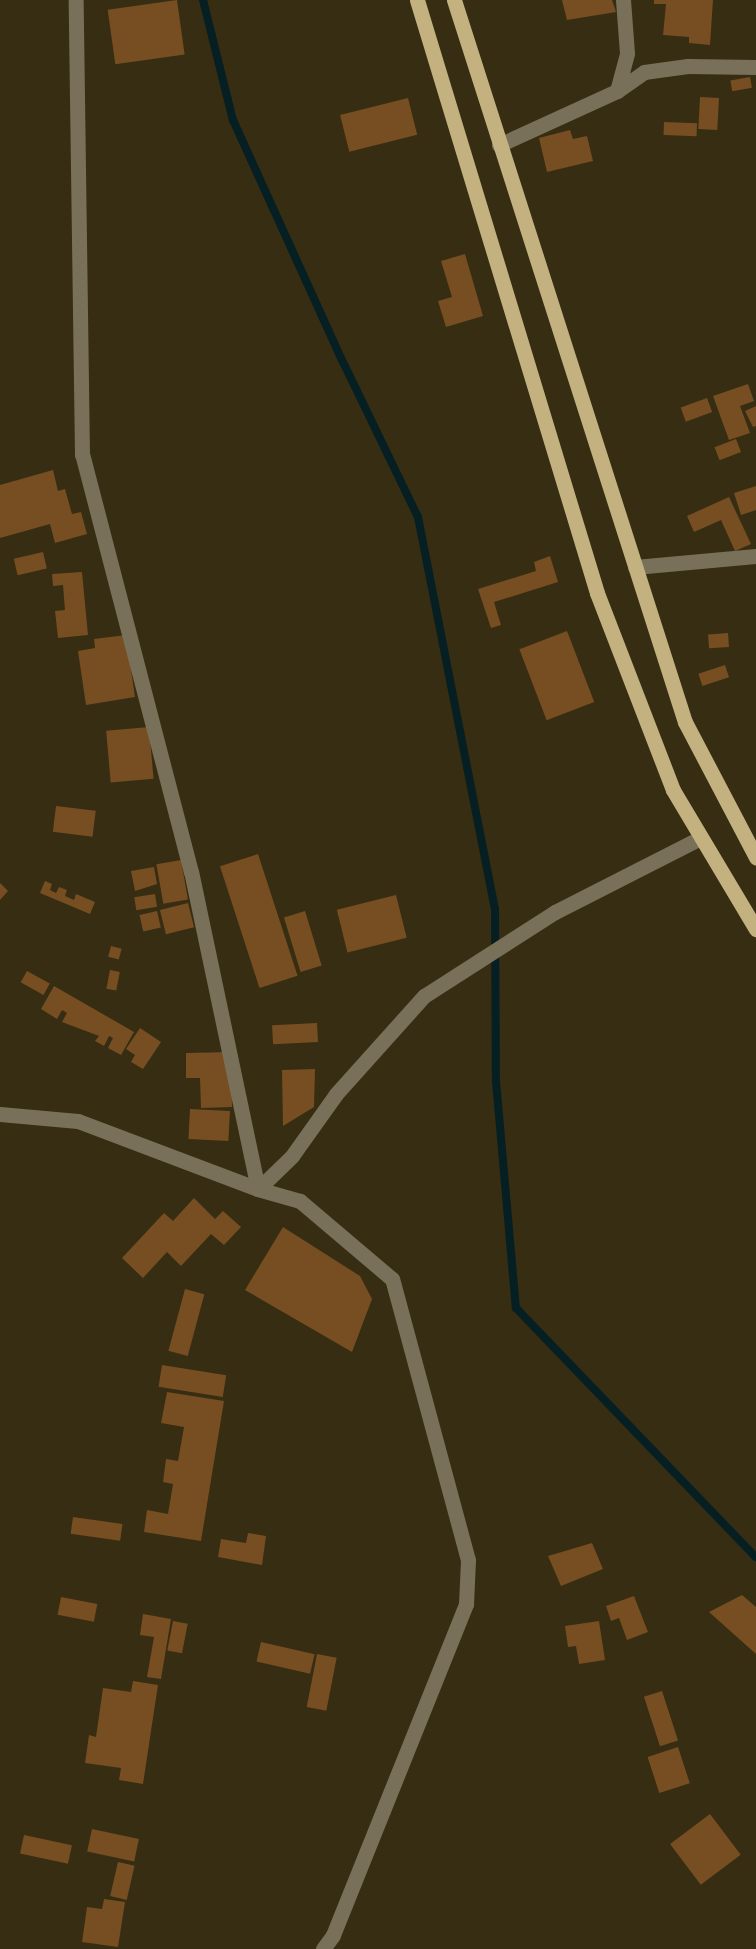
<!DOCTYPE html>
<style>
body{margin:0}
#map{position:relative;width:756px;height:1949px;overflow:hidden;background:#362d13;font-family:"Public Sans",sans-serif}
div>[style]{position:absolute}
.stream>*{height:8px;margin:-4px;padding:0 4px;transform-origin:4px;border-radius:4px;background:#051f23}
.building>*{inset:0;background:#774e21;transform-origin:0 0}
.minor>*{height:15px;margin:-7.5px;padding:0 7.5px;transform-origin:7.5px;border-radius:7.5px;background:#787058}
.major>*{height:15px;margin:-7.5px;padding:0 7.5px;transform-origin:7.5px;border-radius:7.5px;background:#c3b180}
span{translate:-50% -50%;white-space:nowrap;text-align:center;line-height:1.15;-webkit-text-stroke:4.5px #2c2309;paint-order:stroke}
</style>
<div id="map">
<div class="stream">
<i style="left:203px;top:0;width:124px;rotate:76deg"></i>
<i style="left:233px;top:120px;width:266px;rotate:65.6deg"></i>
<i style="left:343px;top:362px;width:172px;rotate:64.2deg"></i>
<i style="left:418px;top:517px;width:399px;rotate:78.9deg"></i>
<i style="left:495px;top:909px;width:172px;rotate:89.7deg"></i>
<i style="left:496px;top:1081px;width:228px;rotate:85deg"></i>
<i style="left:516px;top:1308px;width:346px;rotate:46.1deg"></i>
</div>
<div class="building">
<i style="left:177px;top:0;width:55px;height:70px;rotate:82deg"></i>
<i style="clip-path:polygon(562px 0,612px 0,616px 12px,567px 20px)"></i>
<i style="clip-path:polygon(654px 0,713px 0,710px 45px,689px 43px,689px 37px,663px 35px,666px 4px,654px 4px)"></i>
<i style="left:750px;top:77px;width:11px;height:20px;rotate:80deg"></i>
<i style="left:700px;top:97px;width:19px;height:32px;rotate:3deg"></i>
<i style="left:408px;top:98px;width:38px;height:70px;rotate:76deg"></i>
<i style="left:664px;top:122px;width:33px;height:13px;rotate:2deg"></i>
<i style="clip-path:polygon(570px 130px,573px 139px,587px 136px,593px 161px,547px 172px,539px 138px)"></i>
<i style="clip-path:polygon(465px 254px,483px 316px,446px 327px,438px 301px,452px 297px,441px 261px)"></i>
<i style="clip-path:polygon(748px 384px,754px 401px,740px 406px,750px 433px,729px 440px,713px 396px)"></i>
<i style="left:707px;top:398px;width:15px;height:28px;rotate:70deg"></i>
<i style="clip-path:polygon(756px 406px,756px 426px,753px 427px,745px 411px)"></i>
<i style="left:736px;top:439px;width:14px;height:23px;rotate:69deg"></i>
<i style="clip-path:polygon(53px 470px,58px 491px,65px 489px,72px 514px,81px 512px,87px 534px,55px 543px,50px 524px,0 538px,0 485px)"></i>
<i style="clip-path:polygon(756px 486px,756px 510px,741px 515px,734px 493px)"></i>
<i style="clip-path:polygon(729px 497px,751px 544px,735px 551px,721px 520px,694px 532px,687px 516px)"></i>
<i style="left:43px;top:552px;width:17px;height:30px;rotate:77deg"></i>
<i style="clip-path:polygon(550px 556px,558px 582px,494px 602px,501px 625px,491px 628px,478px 589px,536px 571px,534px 562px)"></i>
<i style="clip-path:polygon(82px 572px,88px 635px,58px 638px,55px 611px,65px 610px,63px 585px,53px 586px,52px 574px)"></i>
<i style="left:567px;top:631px;width:76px;height:51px;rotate:69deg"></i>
<i style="left:728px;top:633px;width:14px;height:20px;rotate:86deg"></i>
<i style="clip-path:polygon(126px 635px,135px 697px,86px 705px,78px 651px,95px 648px,94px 639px)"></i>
<i style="left:725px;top:665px;width:13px;height:28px;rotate:72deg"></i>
<i style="left:149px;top:727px;width:52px;height:43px;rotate:85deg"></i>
<i style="left:56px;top:806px;width:40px;height:26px;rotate:7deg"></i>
<i style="left:258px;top:854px;width:128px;height:40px;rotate:72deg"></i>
<i style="left:181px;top:860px;width:40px;height:25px;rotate:80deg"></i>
<i style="clip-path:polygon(154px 867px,157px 884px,135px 891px,131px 871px)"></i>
<i style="clip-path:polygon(45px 881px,52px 884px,50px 890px,56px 893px,59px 887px,67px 890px,65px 896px,74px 900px,76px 894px,95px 902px,90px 914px,40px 893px)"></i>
<i style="clip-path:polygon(0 883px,8px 891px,0 900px)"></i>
<i style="left:155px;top:894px;width:13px;height:21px;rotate:81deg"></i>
<i style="left:396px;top:895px;width:44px;height:61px;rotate:76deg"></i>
<i style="left:188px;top:903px;width:25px;height:29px;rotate:76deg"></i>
<i style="left:157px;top:911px;width:17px;height:18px;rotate:77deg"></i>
<i style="left:305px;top:911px;width:57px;height:22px;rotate:73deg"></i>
<i style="left:111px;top:946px;width:11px;height:11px;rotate:15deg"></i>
<i style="left:110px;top:970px;width:10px;height:19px;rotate:11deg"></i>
<i style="left:27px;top:971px;width:26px;height:13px;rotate:29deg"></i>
<i style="clip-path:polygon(54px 986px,134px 1032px,121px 1055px,108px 1048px,113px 1038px,109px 1036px,104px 1046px,95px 1041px,99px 1036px,62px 1022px,67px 1013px,62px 1010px,57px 1019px,41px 1009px)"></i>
<i style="left:317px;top:1023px;width:19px;height:45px;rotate:87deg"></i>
<i style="clip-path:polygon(140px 1028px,161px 1042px,143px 1069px,131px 1062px,135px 1055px,126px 1049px)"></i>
<i style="clip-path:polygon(231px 1052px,232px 1107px,201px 1108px,200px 1078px,186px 1078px,186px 1053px)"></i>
<i style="clip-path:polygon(315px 1069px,314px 1107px,283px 1126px,282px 1070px)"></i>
<i style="left:190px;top:1109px;width:40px;height:30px;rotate:3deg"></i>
<i style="clip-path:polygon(194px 1198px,215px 1219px,223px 1211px,241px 1227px,224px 1245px,211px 1234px,181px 1266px,167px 1252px,143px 1278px,122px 1258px,164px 1213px,173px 1221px)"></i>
<i style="clip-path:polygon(283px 1227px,360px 1276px,372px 1299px,352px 1352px,245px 1290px)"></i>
<i style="left:185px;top:1289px;width:20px;height:64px;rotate:15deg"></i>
<i style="left:162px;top:1365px;width:65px;height:22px;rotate:9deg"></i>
<i style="clip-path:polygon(167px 1392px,224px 1401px,201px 1541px,144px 1532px,147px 1510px,168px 1514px,173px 1484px,163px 1482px,166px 1459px,178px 1461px,184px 1427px,161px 1423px)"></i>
<i style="left:73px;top:1517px;width:50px;height:17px;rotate:8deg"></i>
<i style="clip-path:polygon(248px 1533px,266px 1536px,262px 1565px,218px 1557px,221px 1539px,246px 1543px)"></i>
<i style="clip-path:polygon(592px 1543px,603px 1569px,561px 1586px,548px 1556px)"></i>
<i style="clip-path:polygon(742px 1595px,756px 1607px,756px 1654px,709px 1612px)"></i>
<i style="clip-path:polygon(634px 1596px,648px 1632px,627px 1640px,619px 1618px,611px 1621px,606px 1606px)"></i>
<i style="left:61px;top:1597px;width:37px;height:18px;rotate:11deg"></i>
<i style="clip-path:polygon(143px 1614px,171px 1619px,161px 1679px,147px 1677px,154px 1637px,140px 1635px)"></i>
<i style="left:173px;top:1621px;width:15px;height:30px;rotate:11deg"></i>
<i style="clip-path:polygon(599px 1621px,605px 1660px,579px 1664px,576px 1646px,568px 1647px,565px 1626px)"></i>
<i style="left:261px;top:1642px;width:55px;height:20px;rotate:13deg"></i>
<i style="left:317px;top:1654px;width:20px;height:54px;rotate:11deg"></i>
<i style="clip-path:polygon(133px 1681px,158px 1685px,143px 1784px,119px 1780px,121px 1768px,85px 1763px,89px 1735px,96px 1737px,103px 1688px,131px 1692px)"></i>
<i style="left:662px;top:1691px;width:52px;height:19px;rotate:72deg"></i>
<i style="left:678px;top:1747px;width:38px;height:32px;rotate:72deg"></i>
<i style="left:710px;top:1814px;width:51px;height:50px;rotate:53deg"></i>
<i style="left:92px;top:1829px;width:48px;height:23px;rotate:12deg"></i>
<i style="left:24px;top:1835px;width:49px;height:19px;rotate:12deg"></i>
<i style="left:118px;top:1862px;width:17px;height:35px;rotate:13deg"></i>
<i style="clip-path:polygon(104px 1899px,125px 1902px,118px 1947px,82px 1942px,87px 1907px,102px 1909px)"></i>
</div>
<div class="minor">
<i style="left:617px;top:91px;width:39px;rotate:-75deg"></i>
<i style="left:627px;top:53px;width:53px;rotate:-94.3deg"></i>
<i style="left:499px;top:145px;width:130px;rotate:-24.6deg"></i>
<i style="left:617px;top:91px;width:33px;rotate:-35deg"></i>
<i style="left:644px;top:72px;width:44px;rotate:-7.8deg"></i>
<i style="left:688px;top:66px;width:68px;rotate:0.8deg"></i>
<i style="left:635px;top:567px;width:121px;rotate:-5.2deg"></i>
<i style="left:0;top:1114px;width:78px;rotate:5.1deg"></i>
<i style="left:78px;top:1121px;width:192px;rotate:20.7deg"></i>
<i style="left:258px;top:1189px;width:324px;rotate:-101.9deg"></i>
<i style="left:191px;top:872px;width:431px;rotate:-104.6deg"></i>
<i style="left:82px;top:455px;width:455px;rotate:-90.8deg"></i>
<i style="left:323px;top:1949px;width:17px;rotate:-54deg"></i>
<i style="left:333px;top:1935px;width:357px;rotate:-68.1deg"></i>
<i style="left:466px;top:1604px;width:44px;rotate:-87.4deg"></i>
<i style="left:468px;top:1560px;width:291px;rotate:-105.1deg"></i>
<i style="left:392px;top:1279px;width:121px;rotate:-139.7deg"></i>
<i style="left:300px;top:1201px;width:44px;rotate:-164.1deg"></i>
<i style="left:258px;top:1189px;width:47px;rotate:-44.1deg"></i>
<i style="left:292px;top:1156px;width:76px;rotate:-54.6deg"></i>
<i style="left:336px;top:1094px;width:132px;rotate:-48.1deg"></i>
<i style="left:424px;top:996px;width:156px;rotate:-32.7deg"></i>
<i style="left:555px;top:912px;width:163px;rotate:-27deg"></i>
</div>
<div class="major">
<i style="left:417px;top:0;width:620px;rotate:73.11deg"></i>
<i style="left:597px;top:593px;width:211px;rotate:68.9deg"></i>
<i style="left:673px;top:790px;width:162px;rotate:59.2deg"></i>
<i style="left:454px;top:0;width:758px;rotate:72.26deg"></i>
<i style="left:685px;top:722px;width:153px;rotate:62.3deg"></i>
</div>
</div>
